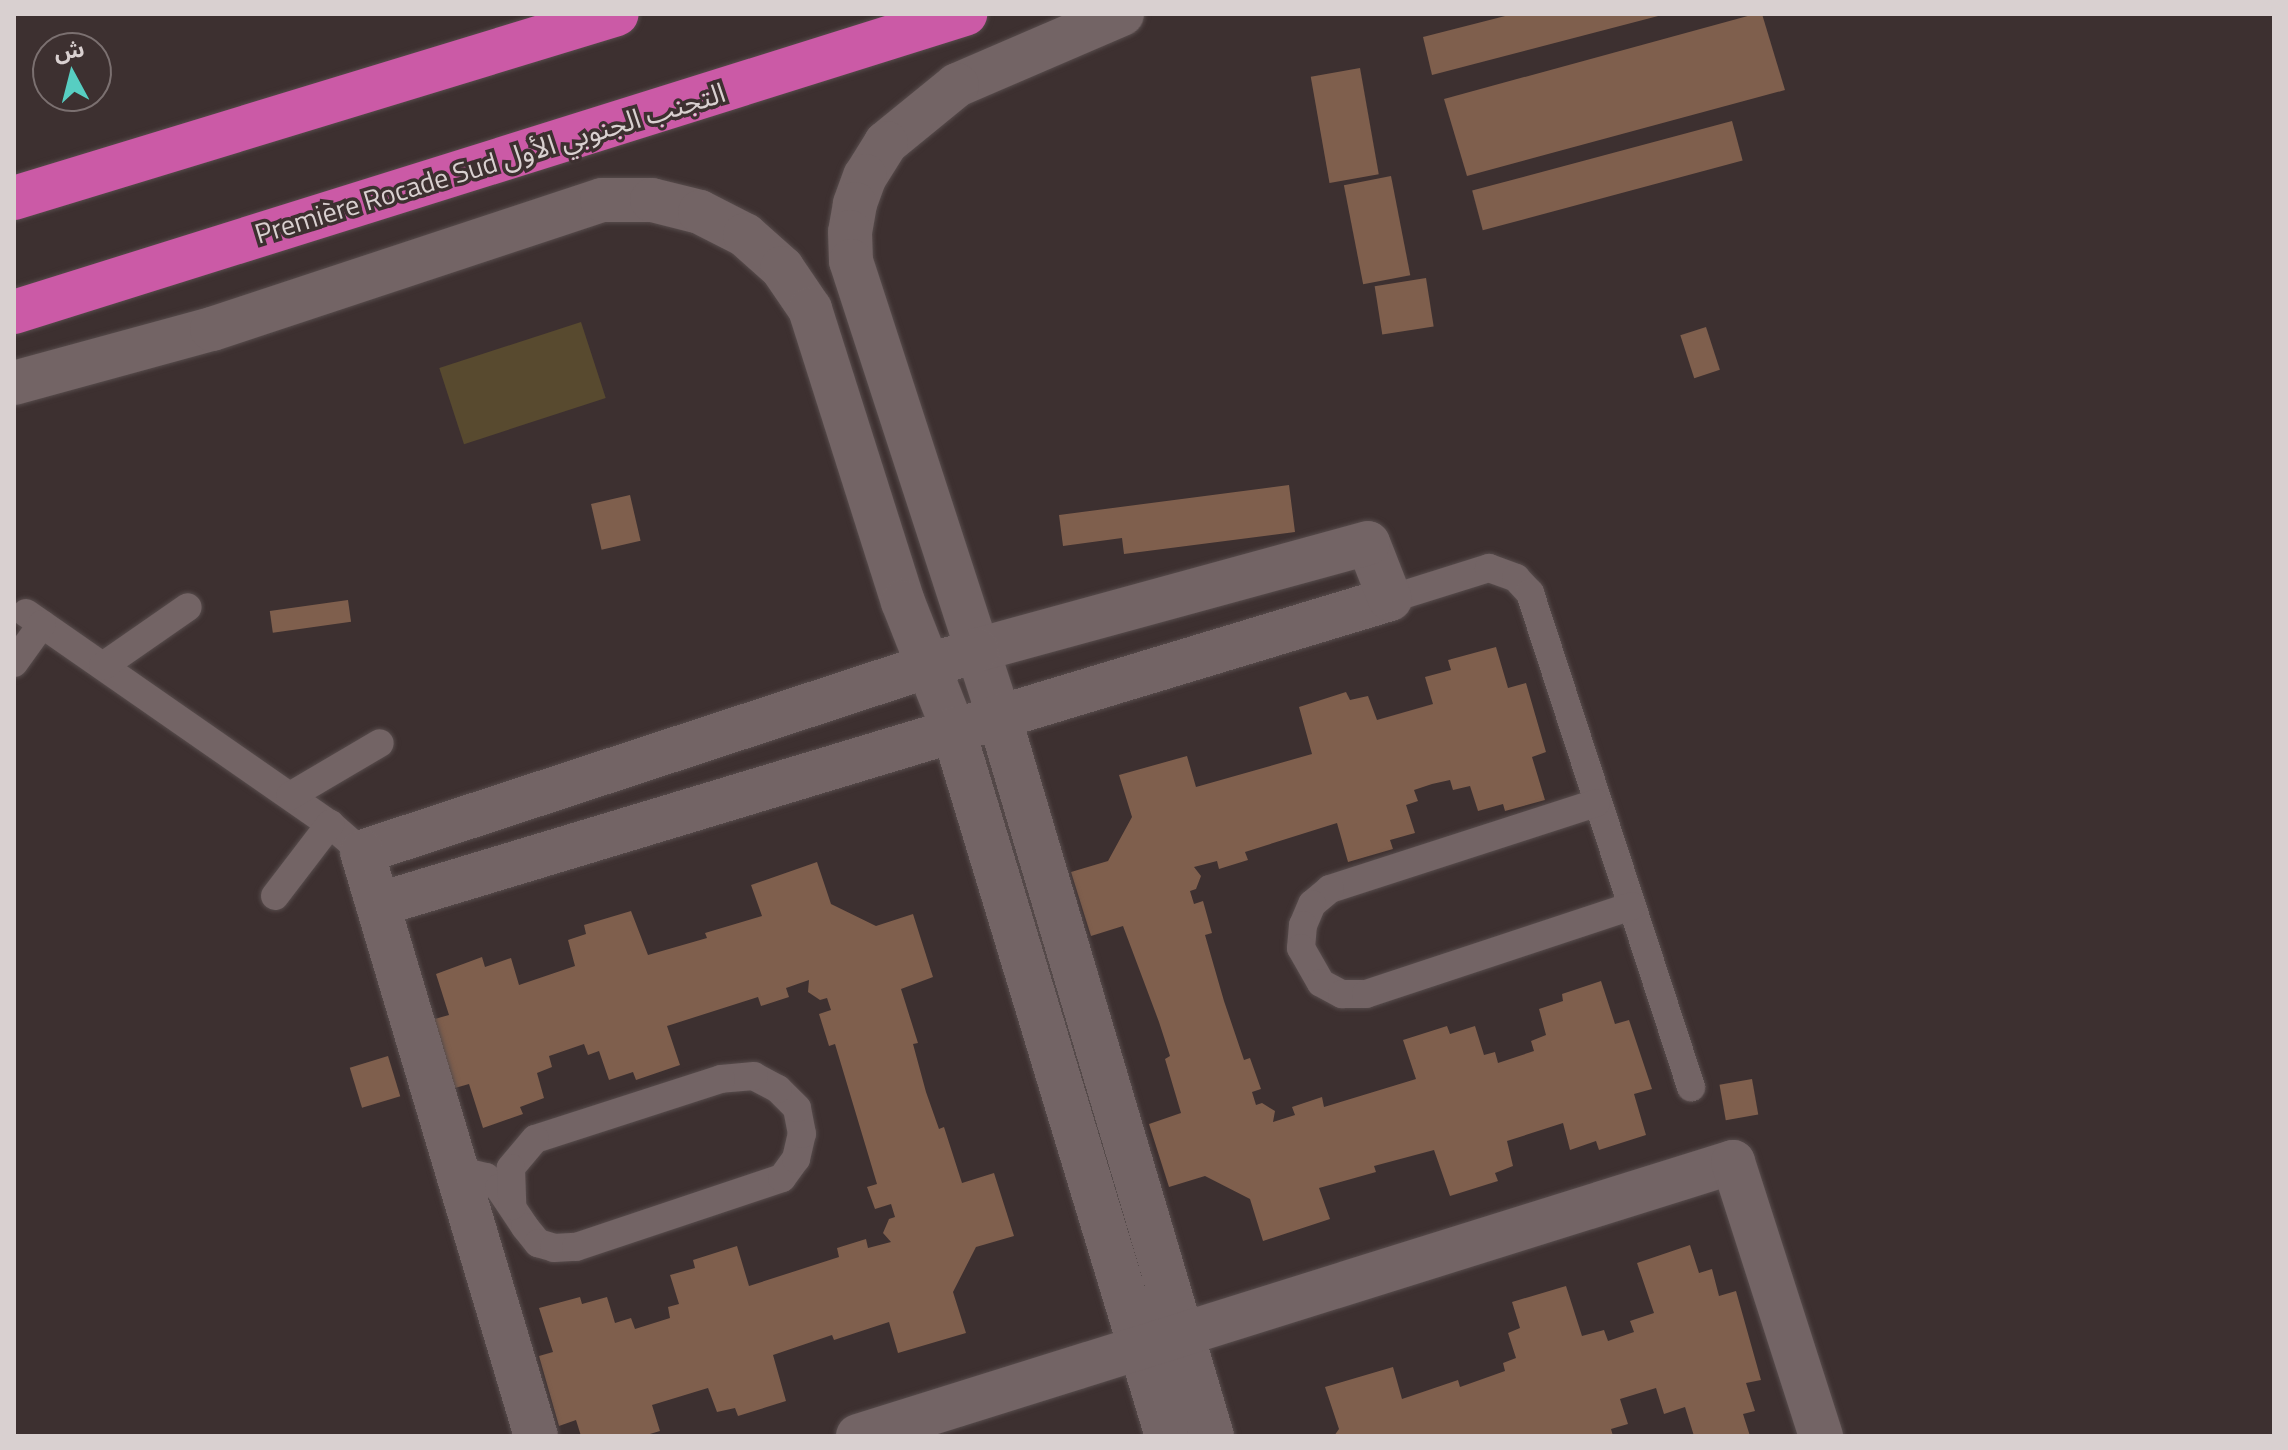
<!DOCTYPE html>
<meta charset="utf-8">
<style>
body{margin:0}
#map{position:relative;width:2288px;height:1450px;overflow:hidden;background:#3d3030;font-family:"Titillium Web","Noto Sans Arabic",sans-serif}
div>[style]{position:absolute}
.green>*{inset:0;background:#584a2f;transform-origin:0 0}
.building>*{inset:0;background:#7f5f4d;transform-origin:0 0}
.roads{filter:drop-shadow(0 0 2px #574c4c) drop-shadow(0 0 2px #574c4c)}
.service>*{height:28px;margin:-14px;padding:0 14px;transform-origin:14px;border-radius:14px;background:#736465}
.minor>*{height:44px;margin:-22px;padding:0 22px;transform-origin:22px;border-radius:22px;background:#736465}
.motorway>*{height:44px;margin:-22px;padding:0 22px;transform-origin:22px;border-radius:22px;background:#cb5aa6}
span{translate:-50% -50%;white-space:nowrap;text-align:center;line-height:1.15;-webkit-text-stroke:7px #3d3030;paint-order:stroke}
.street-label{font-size:28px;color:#d9d0d0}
.frame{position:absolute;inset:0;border:16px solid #d9d0d0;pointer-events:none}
.north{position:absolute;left:32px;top:32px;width:80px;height:80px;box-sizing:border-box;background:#3d3030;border:2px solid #7b7070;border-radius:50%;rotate:353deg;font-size:22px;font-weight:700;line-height:32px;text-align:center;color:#d9d0d0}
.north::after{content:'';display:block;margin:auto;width:28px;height:36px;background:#57cec2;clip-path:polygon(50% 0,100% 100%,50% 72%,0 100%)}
</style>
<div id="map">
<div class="green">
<i style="left:581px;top:322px;width:80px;height:149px;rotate:72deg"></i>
</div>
<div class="building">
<i style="clip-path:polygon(1513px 14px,1662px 14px,1662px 15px,1432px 75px,1423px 37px)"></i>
<i style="clip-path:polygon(1755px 14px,1762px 14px,1785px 90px,1467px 176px,1444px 99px)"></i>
<i style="left:1360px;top:68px;width:108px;height:50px;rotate:80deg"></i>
<i style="left:1732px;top:121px;width:41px;height:269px;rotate:75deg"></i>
<i style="left:1391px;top:176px;width:101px;height:48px;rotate:79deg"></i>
<i style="left:1426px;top:278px;width:49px;height:52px;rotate:81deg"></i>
<i style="left:1706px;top:327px;width:45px;height:27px;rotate:72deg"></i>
<i style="clip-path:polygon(1289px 485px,1295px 532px,1124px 554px,1122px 538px,1063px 546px,1059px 515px)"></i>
<i style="left:630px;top:495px;width:47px;height:40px;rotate:77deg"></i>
<i style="left:348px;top:600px;width:22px;height:79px;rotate:82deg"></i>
<i style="clip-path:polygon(1496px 647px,1508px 688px,1526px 683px,1546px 752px,1532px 757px,1545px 800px,1505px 811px,1503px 804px,1478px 811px,1470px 786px,1453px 790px,1450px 780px,1432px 784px,1414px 790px,1418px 801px,1406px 805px,1415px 833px,1390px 840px,1393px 849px,1348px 862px,1337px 823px,1245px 852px,1248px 860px,1219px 869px,1217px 861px,1194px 867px,1201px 876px,1196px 889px,1190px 891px,1194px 904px,1203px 901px,1212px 933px,1205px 935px,1224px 1001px,1244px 1060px,1250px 1058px,1261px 1089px,1252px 1092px,1256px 1105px,1262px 1103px,1275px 1111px,1273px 1122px,1295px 1115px,1292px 1107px,1322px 1097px,1324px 1107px,1416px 1079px,1403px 1040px,1447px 1026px,1450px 1034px,1475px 1026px,1484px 1055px,1495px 1052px,1498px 1063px,1534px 1051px,1531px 1041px,1546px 1035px,1539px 1009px,1563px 1001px,1562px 994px,1601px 981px,1615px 1024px,1629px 1020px,1652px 1089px,1634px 1094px,1646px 1135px,1599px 1150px,1596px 1141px,1570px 1150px,1563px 1123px,1507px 1141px,1513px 1166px,1495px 1173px,1498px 1181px,1450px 1196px,1434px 1150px,1374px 1166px,1376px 1172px,1319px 1188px,1330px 1219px,1263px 1241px,1250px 1199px,1205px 1176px,1169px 1187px,1149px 1124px,1181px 1113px,1165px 1059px,1170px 1056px,1159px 1022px,1123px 926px,1091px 936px,1071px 872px,1108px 861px,1132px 817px,1119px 775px,1187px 756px,1196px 787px,1312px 754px,1299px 707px,1346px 692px,1350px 700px,1368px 696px,1377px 720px,1433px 704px,1425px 677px,1451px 670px,1448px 660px)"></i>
<i style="clip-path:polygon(817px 862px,831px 904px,876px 926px,913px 914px,933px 977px,901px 989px,918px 1043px,913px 1044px,926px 1092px,939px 1129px,944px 1127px,962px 1183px,994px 1173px,1014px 1236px,976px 1247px,953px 1292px,966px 1333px,898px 1353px,889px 1322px,834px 1340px,832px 1335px,773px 1355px,786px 1401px,738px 1416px,735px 1408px,717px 1412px,708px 1388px,652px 1405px,660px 1431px,643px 1436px,581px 1436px,576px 1420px,559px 1426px,539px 1356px,553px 1352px,539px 1308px,580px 1297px,582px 1304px,607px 1297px,615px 1323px,631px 1318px,635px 1329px,670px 1318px,668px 1307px,679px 1304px,670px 1275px,695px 1268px,693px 1260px,737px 1246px,749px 1286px,839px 1257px,837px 1248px,866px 1239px,868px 1248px,891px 1242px,883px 1233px,889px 1219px,895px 1217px,891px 1204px,875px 1209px,867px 1187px,877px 1184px,835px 1044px,829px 1046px,819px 1014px,831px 1010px,827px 998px,820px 1000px,808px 992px,809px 980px,786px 988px,789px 997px,761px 1006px,758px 997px,667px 1026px,680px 1065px,636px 1080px,633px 1072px,609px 1080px,599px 1051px,588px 1055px,584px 1044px,549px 1056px,552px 1067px,537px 1073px,544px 1098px,520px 1107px,523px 1114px,483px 1128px,469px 1084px,455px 1088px,431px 1020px,449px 1015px,436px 974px,482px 957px,485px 967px,511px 958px,519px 985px,575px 966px,568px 940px,586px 934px,584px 925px,631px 911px,648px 955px,707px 938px,705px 933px,762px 916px,751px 885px)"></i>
<i style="left:388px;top:1056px;width:42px;height:40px;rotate:73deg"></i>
<i style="left:1752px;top:1079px;width:36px;height:33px;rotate:80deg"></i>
<i style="clip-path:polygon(1690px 1245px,1699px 1273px,1712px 1269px,1719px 1296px,1736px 1291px,1761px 1380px,1746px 1383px,1755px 1411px,1743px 1414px,1750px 1436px,1694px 1436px,1685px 1407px,1664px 1414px,1656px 1388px,1620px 1399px,1628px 1424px,1611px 1429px,1613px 1436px,1334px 1436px,1339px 1429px,1325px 1387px,1393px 1367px,1402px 1399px,1458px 1380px,1460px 1387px,1505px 1371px,1503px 1363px,1516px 1358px,1508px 1333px,1520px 1328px,1512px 1302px,1566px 1286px,1582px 1336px,1604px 1330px,1608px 1341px,1634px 1332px,1630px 1321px,1654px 1313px,1637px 1263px)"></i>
</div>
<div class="roads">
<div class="service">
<i style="left:1390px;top:599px;width:104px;rotate:-17.4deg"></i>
<i style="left:1489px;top:568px;width:29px;rotate:20deg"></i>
<i style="left:1516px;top:578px;width:21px;rotate:47deg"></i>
<i style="left:1530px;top:593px;width:520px;rotate:71.95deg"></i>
<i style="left:26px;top:613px;width:370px;rotate:34.8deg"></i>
<i style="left:330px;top:824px;width:43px;rotate:41.2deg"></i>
<i style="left:14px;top:663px;width:48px;rotate:-54.3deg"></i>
<i style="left:103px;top:666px;width:103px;rotate:-34.8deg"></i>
<i style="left:290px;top:796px;width:104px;rotate:-30.5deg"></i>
<i style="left:1596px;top:803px;width:280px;rotate:162.1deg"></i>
<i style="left:1330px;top:889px;width:23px;rotate:140deg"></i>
<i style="left:1312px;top:904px;width:23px;rotate:113deg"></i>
<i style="left:1303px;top:925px;width:23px;rotate:95deg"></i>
<i style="left:1301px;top:948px;width:40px;rotate:60.3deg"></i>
<i style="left:1321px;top:983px;width:24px;rotate:28deg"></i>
<i style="left:1342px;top:994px;width:24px"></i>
<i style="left:1366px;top:994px;width:280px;rotate:-18.3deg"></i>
<i style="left:275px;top:896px;width:91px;rotate:-52.6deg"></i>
<i style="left:460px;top:1171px;width:27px;rotate:13deg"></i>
<i style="left:486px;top:1177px;width:17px;rotate:40deg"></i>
<i style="left:499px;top:1188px;width:47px;rotate:56.3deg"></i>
<i style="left:525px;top:1227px;width:21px;rotate:51deg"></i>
<i style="left:538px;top:1243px;width:17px;rotate:17deg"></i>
<i style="left:554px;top:1248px;width:22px;rotate:-3deg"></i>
<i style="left:576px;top:1247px;width:217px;rotate:-18.5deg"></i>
<i style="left:782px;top:1178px;width:24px;rotate:-54deg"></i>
<i style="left:796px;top:1159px;width:26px;rotate:-77deg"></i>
<i style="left:802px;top:1134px;width:26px;rotate:-101deg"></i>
<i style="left:797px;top:1108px;width:27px;rotate:-135deg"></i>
<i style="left:778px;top:1089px;width:27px;rotate:-152deg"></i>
<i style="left:754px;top:1076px;width:33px;rotate:175deg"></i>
<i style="left:721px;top:1079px;width:195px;rotate:162.1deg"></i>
<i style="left:535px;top:1139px;width:38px;rotate:130deg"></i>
<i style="left:511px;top:1168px;width:38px;rotate:88deg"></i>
</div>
<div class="minor">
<i style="left:1122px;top:14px;width:180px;rotate:156.7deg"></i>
<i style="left:957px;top:85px;width:92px;rotate:140.8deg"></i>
<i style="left:886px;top:143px;width:39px;rotate:122deg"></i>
<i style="left:865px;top:176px;width:30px;rotate:110deg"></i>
<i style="left:855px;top:204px;width:28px;rotate:100deg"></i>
<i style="left:850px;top:232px;width:29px;rotate:88deg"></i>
<i style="left:851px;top:261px;width:478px;rotate:72deg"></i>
<i style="left:999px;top:716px;width:751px;rotate:73.52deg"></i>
<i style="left:14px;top:383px;width:205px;rotate:-15.3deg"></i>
<i style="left:212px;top:329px;width:411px;rotate:-18.3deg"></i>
<i style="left:602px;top:200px;width:50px"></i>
<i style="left:652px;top:200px;width:49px;rotate:14deg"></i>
<i style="left:700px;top:212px;width:51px;rotate:27.1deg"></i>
<i style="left:745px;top:235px;width:50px;rotate:41.7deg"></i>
<i style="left:782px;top:268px;width:50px;rotate:55.7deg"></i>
<i style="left:810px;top:309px;width:307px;rotate:72.4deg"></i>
<i style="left:903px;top:602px;width:136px;rotate:68.5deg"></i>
<i style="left:953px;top:729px;width:739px;rotate:73.16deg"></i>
<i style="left:380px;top:904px;width:1055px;rotate:-16.8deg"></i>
<i style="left:1390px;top:599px;width:60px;rotate:-111.4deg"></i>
<i style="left:1368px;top:543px;width:405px;rotate:164.7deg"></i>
<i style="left:977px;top:650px;width:647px;rotate:161.82deg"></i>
<i style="left:362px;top:852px;width:609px;rotate:73.41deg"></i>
<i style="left:858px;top:1436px;width:917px;rotate:-17.39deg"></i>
<i style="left:1733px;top:1162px;width:288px;rotate:72.2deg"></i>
</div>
<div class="motorway">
<i style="left:14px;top:198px;width:630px;rotate:-16.97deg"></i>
<i style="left:14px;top:312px;width:997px;rotate:-17.4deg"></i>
</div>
</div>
<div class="street-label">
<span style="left:490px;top:163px;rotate:-17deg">Première Rocade Sud التجنب الجنوبي الأول</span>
</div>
<div class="frame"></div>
<div class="north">ش</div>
</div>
